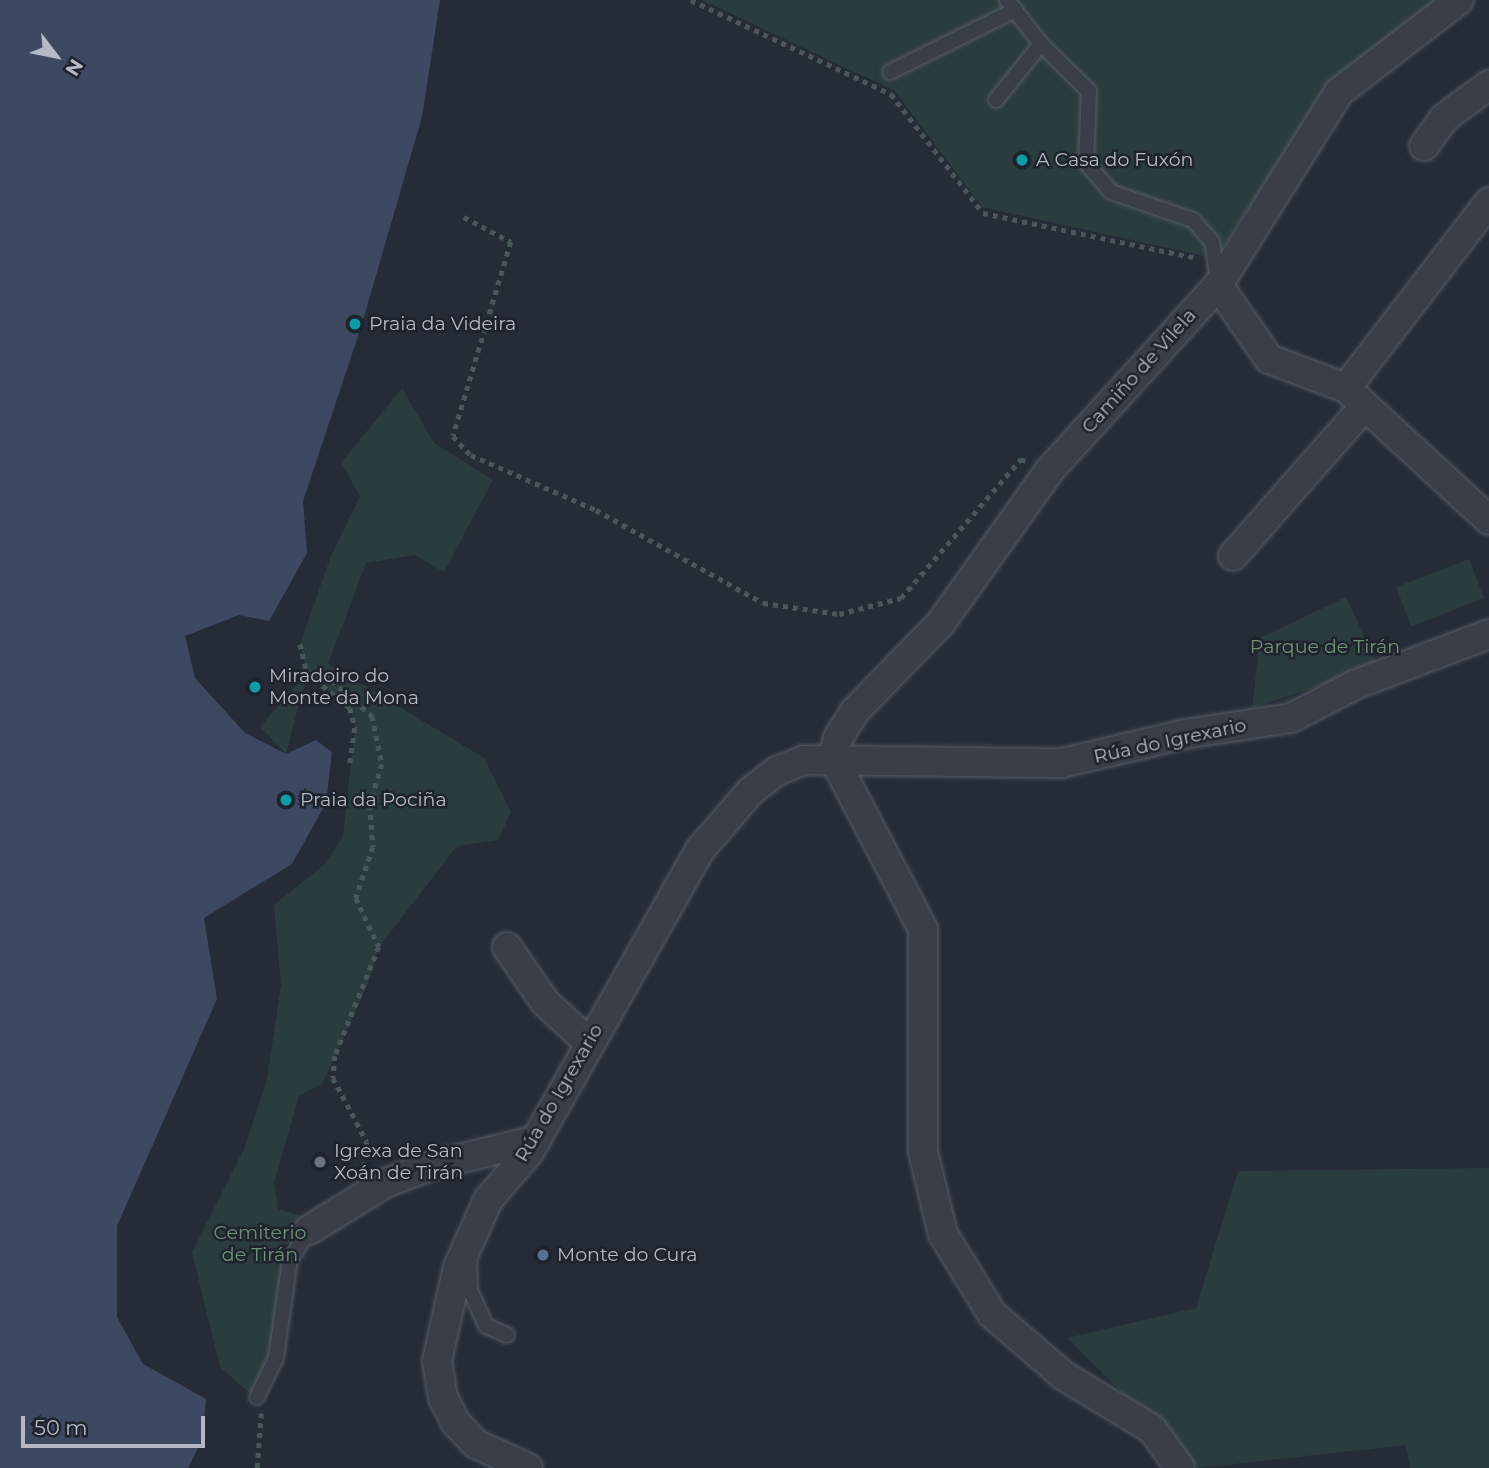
<!DOCTYPE html>
<meta charset="utf-8">
<style>
body{margin:0}
#map{position:relative;width:1489px;height:1468px;overflow:hidden;background:#252c38;font-family:Montserrat,sans-serif}
div>[style]{position:absolute}
.green>*{inset:0;background:#2b3c3e;transform-origin:0 0}
.water>*{inset:0;background:#3d4960}
.path>*{height:4.5px;margin-top:-2.25px;transform-origin:0;background:repeating-linear-gradient(90deg,#49575b 0 5px,transparent 0 10px)}
.roads{filter:drop-shadow(0 0 2px #575c67) drop-shadow(0 0 2px #575c67)}
.service>*{height:14px;margin:-7px;padding:0 7px;transform-origin:7px;border-radius:7px;background:#393e49}
.minor>*{height:28px;margin:-14px;padding:0 14px;transform-origin:14px;border-radius:14px;background:#393e49}
.dots>*{width:19px;height:19px;translate:-50% -50%;box-sizing:border-box;border:4px solid #1e232e;border-radius:50%}
span{translate:-50% -50%;white-space:nowrap;text-align:center;line-height:1.15;-webkit-text-stroke:5px #1e232e;paint-order:stroke}
.poi-label{font-size:19px;color:#b4b9c5}
.left{translate:0 -50%;text-align:left}
.street-label{font-size:19px;color:#b4b9c5}
.park-label{font-size:19px;color:#6e9379}
.north{position:absolute;left:21px;top:21px;width:70px;height:70px;-webkit-text-stroke:5px #1e232e;paint-order:stroke;rotate:122deg;font-size:19px;font-weight:700;line-height:28px;text-align:center;color:#b4b9c5}
.north::after{content:'';display:block;margin:auto;width:24px;height:32px;background:#b4b9c5;clip-path:polygon(50% 0,100% 100%,50% 72%,0 100%)}
.scale{position:absolute;left:21px;top:1416px;width:184px;height:32px;box-sizing:border-box;border:4px solid #b4b9c5;border-top:0;padding-left:9px;font-size:21px;line-height:24px;white-space:nowrap;color:#b4b9c5;-webkit-text-stroke:5px #1e232e;paint-order:stroke}
</style>
<div id="map">
<div class="green">
<i style="clip-path:polygon(702px 0,1447px 0,1306px 123px,1218px 253px,1209px 257px,982px 207px,895px 91px)"></i>
<i style="clip-path:polygon(402px 388px,434px 443px,493px 480px,444px 572px,415px 555px,366px 563px,328px 664px,484px 758px,511px 812px,498px 840px,457px 846px,379px 947px,368px 983px,323px 1083px,299px 1096px,274px 1182px,278px 1209px,302px 1216px,306px 1225px,276px 1358px,253px 1396px,220px 1367px,192px 1252px,244px 1149px,267px 1079px,281px 985px,274px 905px,324px 865px,343px 836px,355px 728px,350px 708px,307px 673px,286px 754px,260px 727px,307px 673px,300px 644px,331px 556px,360px 496px,341px 463px)"></i>
<i style="left:1469px;top:559px;width:42px;height:78px;rotate:69deg"></i>
<i style="clip-path:polygon(1346px 597px,1378px 666px,1252px 708px,1260px 638px)"></i>
<i style="clip-path:polygon(1489px 1168px,1489px 1468px,1410px 1468px,1406px 1445px,1198px 1468px,1067px 1338px,1196px 1308px,1238px 1171px)"></i>
</div>
<div class="water">
<i style="clip-path:polygon(0 0,440px 0,422px 117px,361px 327px,303px 501px,307px 553px,269px 621px,239px 615px,185px 636px,195px 678px,245px 733px,286px 754px,316px 740px,332px 752px,326px 803px,292px 864px,204px 918px,217px 999px,117px 1226px,117px 1317px,143px 1364px,206px 1399px,202px 1440px,188px 1468px,0 1468px)"></i>
</div>
<div class="path">
<i style="left:691px;top:0;width:221px;rotate:25.2deg"></i>
<i style="left:891px;top:94px;width:150px;rotate:52.3deg"></i>
<i style="left:983px;top:213px;width:219px;rotate:11.9deg"></i>
<i style="left:464px;top:217px;width:53px;rotate:28deg"></i>
<i style="left:511px;top:242px;width:202px;rotate:106.6deg"></i>
<i style="left:453px;top:436px;width:26px;rotate:47deg"></i>
<i style="left:471px;top:455px;width:137px;rotate:23.7deg"></i>
<i style="left:596px;top:510px;width:191px;rotate:29.1deg"></i>
<i style="left:763px;top:603px;width:77px;rotate:8.2deg"></i>
<i style="left:839px;top:614px;width:64px;rotate:-14.5deg"></i>
<i style="left:901px;top:598px;width:184px;rotate:-49.2deg"></i>
<i style="left:1021px;top:459px;width:5px;rotate:22deg"></i>
<i style="left:300px;top:644px;width:30px;rotate:76deg"></i>
<i style="left:307px;top:673px;width:55px;rotate:39.1deg"></i>
<i style="left:350px;top:708px;width:21px;rotate:76deg"></i>
<i style="left:355px;top:728px;width:37px;rotate:98deg"></i>
<i style="left:307px;top:673px;width:17px;rotate:3deg"></i>
<i style="left:324px;top:674px;width:64px;rotate:41.2deg"></i>
<i style="left:372px;top:716px;width:49px;rotate:78.2deg"></i>
<i style="left:382px;top:764px;width:43px;rotate:106.3deg"></i>
<i style="left:370px;top:805px;width:42px;rotate:85.9deg"></i>
<i style="left:373px;top:847px;width:54px;rotate:108.4deg"></i>
<i style="left:356px;top:898px;width:54px;rotate:64.9deg"></i>
<i style="left:379px;top:947px;width:118px;rotate:112deg"></i>
<i style="left:335px;top:1056px;width:22px;rotate:95deg"></i>
<i style="left:333px;top:1078px;width:72px;rotate:62deg"></i>
<i style="left:367px;top:1142px;width:23px;rotate:97deg"></i>
<i style="left:354px;top:1153px;width:12px;rotate:9deg"></i>
<i style="left:257px;top:1468px;width:55px;rotate:-85.8deg"></i>
</div>
<div class="roads">
<div class="service">
<i style="left:1007px;top:0;width:56px;rotate:52.3deg"></i>
<i style="left:1041px;top:44px;width:67px;rotate:44.4deg"></i>
<i style="left:1089px;top:91px;width:72px;rotate:92.4deg"></i>
<i style="left:1086px;top:163px;width:38px;rotate:49deg"></i>
<i style="left:1111px;top:192px;width:87px;rotate:18.9deg"></i>
<i style="left:1193px;top:220px;width:29px;rotate:49deg"></i>
<i style="left:1212px;top:242px;width:38px;rotate:81deg"></i>
<i style="left:890px;top:72px;width:140px;rotate:-26.4deg"></i>
<i style="left:996px;top:100px;width:72px;rotate:-51.2deg"></i>
<i style="left:469px;top:1263px;width:27px;rotate:88deg"></i>
<i style="left:470px;top:1290px;width:39px;rotate:66deg"></i>
<i style="left:486px;top:1326px;width:23px;rotate:23deg"></i>
<i style="left:257px;top:1397px;width:43px;rotate:-64deg"></i>
<i style="left:276px;top:1358px;width:99px;rotate:-81.9deg"></i>
<i style="left:290px;top:1260px;width:36px;rotate:-58deg"></i>
</div>
<div class="minor">
<i style="left:1424px;top:146px;width:34px;rotate:-54deg"></i>
<i style="left:1444px;top:118px;width:56px;rotate:-36.3deg"></i>
<i style="left:1218px;top:285px;width:90px;rotate:55.4deg"></i>
<i style="left:1269px;top:359px;width:82px;rotate:20.6deg"></i>
<i style="left:1346px;top:388px;width:235px;rotate:-52.4deg"></i>
<i style="left:1352px;top:394px;width:186px;rotate:42.6deg"></i>
<i style="left:1233px;top:556px;width:200px;rotate:-48.7deg"></i>
<i style="left:833px;top:757px;width:20px;rotate:-75deg"></i>
<i style="left:838px;top:738px;width:31px;rotate:-58deg"></i>
<i style="left:854px;top:712px;width:123px;rotate:-45.7deg"></i>
<i style="left:940px;top:624px;width:188px;rotate:-54.5deg"></i>
<i style="left:1049px;top:471px;width:251px;rotate:-47.7deg"></i>
<i style="left:1218px;top:285px;width:228px;rotate:-57.9deg"></i>
<i style="left:1339px;top:92px;width:151px;rotate:-37.5deg"></i>
<i style="left:833px;top:757px;width:194px;rotate:62.4deg"></i>
<i style="left:923px;top:929px;width:223px;rotate:90deg"></i>
<i style="left:923px;top:1152px;width:84px;rotate:76.3deg"></i>
<i style="left:943px;top:1234px;width:94px;rotate:58.5deg"></i>
<i style="left:992px;top:1314px;width:95px;rotate:40.7deg"></i>
<i style="left:1064px;top:1376px;width:103px;rotate:31.1deg"></i>
<i style="left:1152px;top:1429px;width:48px;rotate:54.3deg"></i>
<i style="left:507px;top:947px;width:67px;rotate:55.4deg"></i>
<i style="left:545px;top:1002px;width:60px;rotate:43deg"></i>
<i style="left:309px;top:1230px;width:89px;rotate:-31.7deg"></i>
<i style="left:385px;top:1183px;width:48px;rotate:-20.7deg"></i>
<i style="left:430px;top:1166px;width:109px;rotate:-13.8deg"></i>
<i style="left:528px;top:1468px;width:57px;rotate:-155.2deg"></i>
<i style="left:476px;top:1444px;width:29px;rotate:-134deg"></i>
<i style="left:456px;top:1423px;width:28px;rotate:-117deg"></i>
<i style="left:443px;top:1398px;width:37px;rotate:-99deg"></i>
<i style="left:437px;top:1361px;width:96px;rotate:-77.4deg"></i>
<i style="left:458px;top:1267px;width:73px;rotate:-65.9deg"></i>
<i style="left:488px;top:1200px;width:63px;rotate:-49.5deg"></i>
<i style="left:529px;top:1152px;width:347px;rotate:-60.5deg"></i>
<i style="left:700px;top:850px;width:78px;rotate:-49.2deg"></i>
<i style="left:751px;top:791px;width:33px;rotate:-38deg"></i>
<i style="left:777px;top:771px;width:29px;rotate:-22deg"></i>
<i style="left:804px;top:760px;width:258px;rotate:0.7deg"></i>
<i style="left:1062px;top:763px;width:126px;rotate:-13.3deg"></i>
<i style="left:1185px;top:734px;width:107px;rotate:-8.6deg"></i>
<i style="left:1291px;top:718px;width:74px;rotate:-27.3deg"></i>
<i style="left:1357px;top:684px;width:141px;rotate:-20.7deg"></i>
</div>
</div>
<div class="dots">
<i style="left:1022px;top:160px;background:#0f9aa8"></i>
<i style="left:355px;top:324px;background:#0f9aa8"></i>
<i style="left:255px;top:687px;background:#0f9aa8"></i>
<i style="left:286px;top:800px;background:#0f9aa8"></i>
<i style="left:320px;top:1162px;background:#6b7280"></i>
<i style="left:543px;top:1255px;background:#5c6f8a"></i>
</div>
<div class="poi-label">
<span class="left" style="left:1036px;top:160px">A Casa do Fuxón</span>
<span class="left" style="left:369px;top:324px">Praia da Videira</span>
<span class="left" style="left:269px;top:687px">Miradoiro do<br>Monte da Mona</span>
<span class="left" style="left:300px;top:800px">Praia da Pociña</span>
<span class="left" style="left:334px;top:1162px">Igrexa de San<br>Xoán de Tirán</span>
<span class="left" style="left:557px;top:1255px">Monte do Cura</span>
</div>
<div class="street-label">
<span style="left:1139px;top:371px;rotate:-48deg">Camiño de Vilela</span>
<span style="left:1170px;top:741px;rotate:-12deg">Rúa do Igrexario</span>
<span style="left:559px;top:1093px;rotate:-60deg">Rúa do Igrexario</span>
</div>
<div class="park-label">
<span style="left:1325px;top:647px">Parque de Tirán</span>
<span style="left:260px;top:1244px">Cemiterio<br>de Tirán</span>
</div>
<div class="north">N</div>
<div class="scale">50 m</div>
</div>
